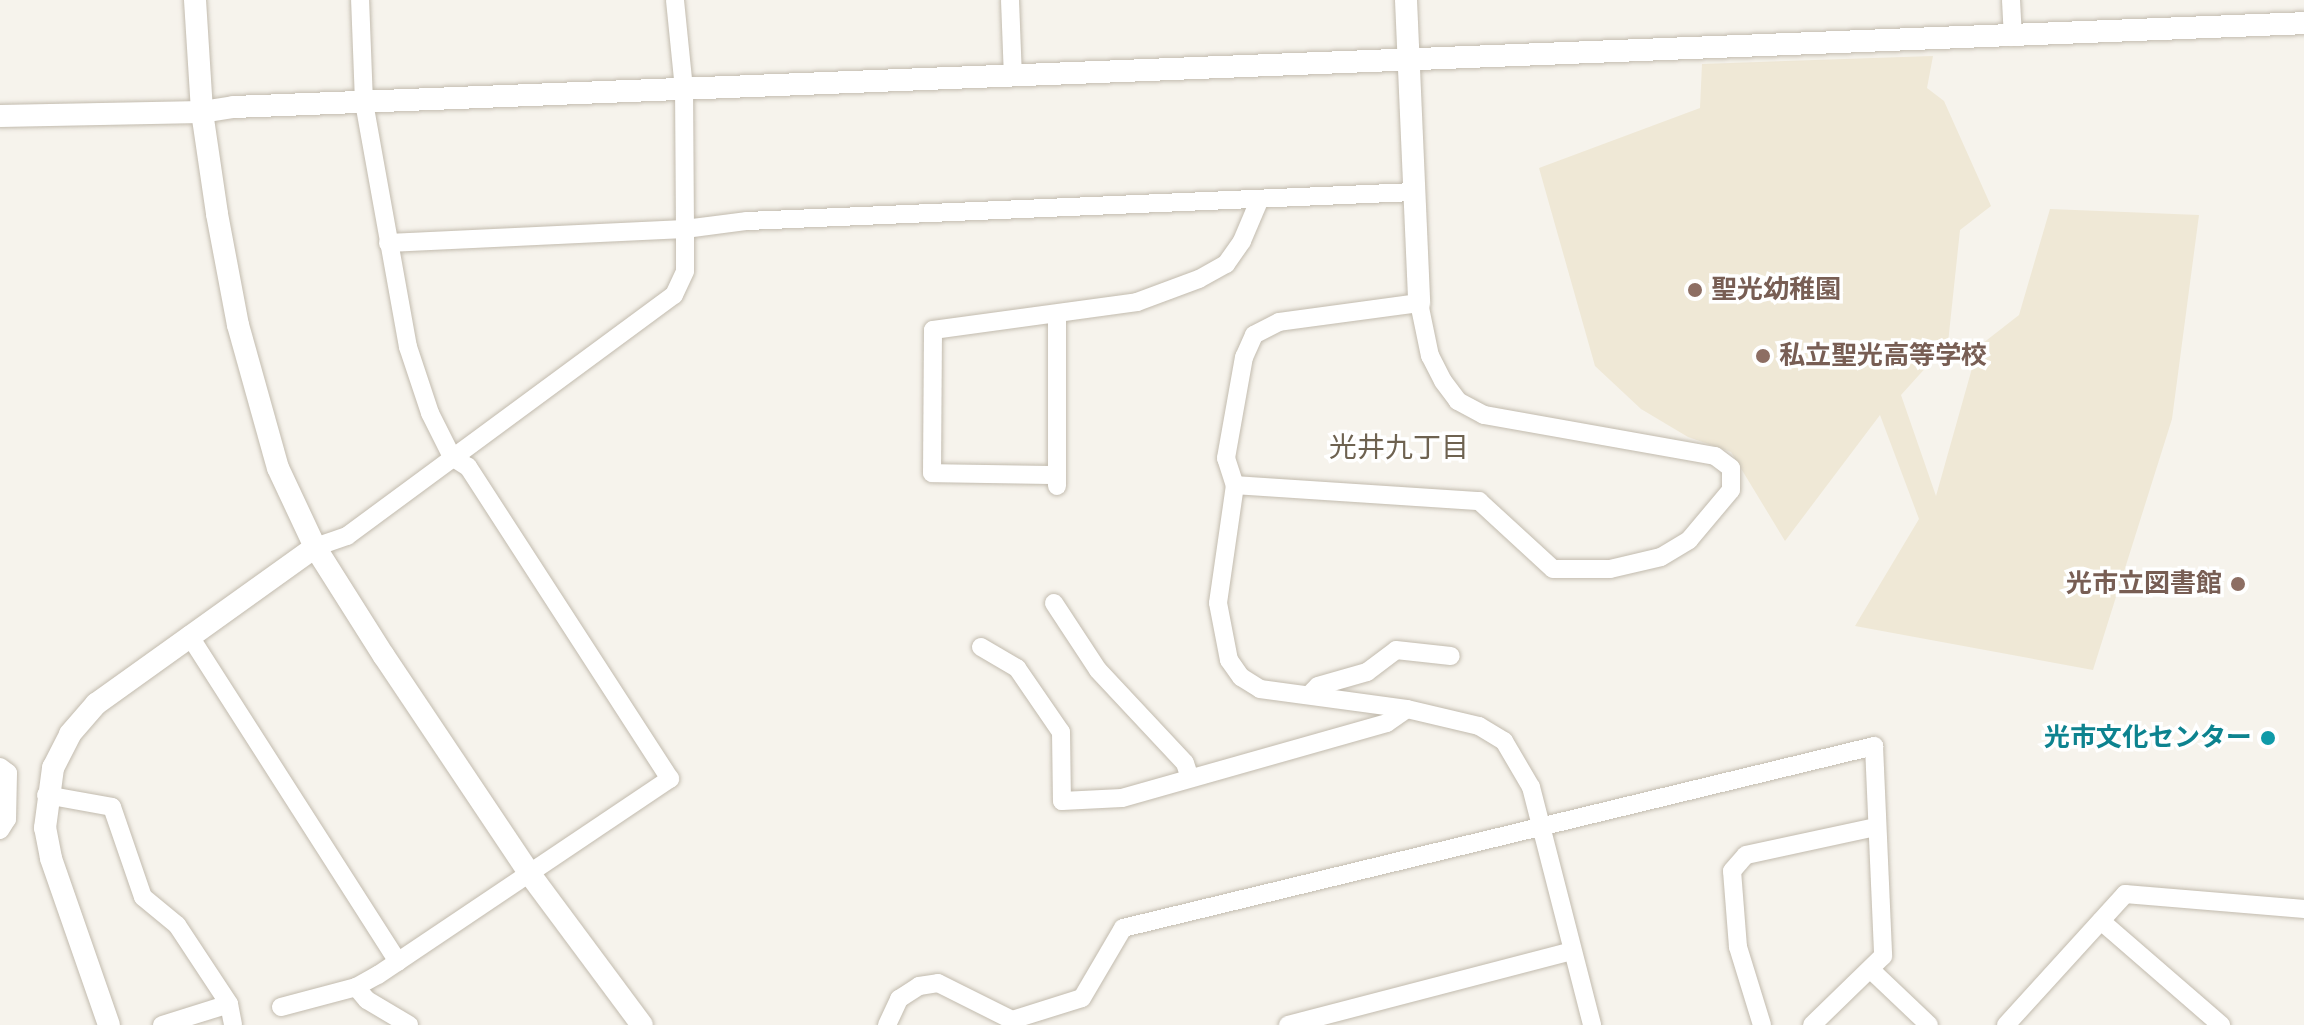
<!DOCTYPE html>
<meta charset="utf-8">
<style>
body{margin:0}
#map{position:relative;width:2304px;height:1025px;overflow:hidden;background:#f6f3ec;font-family:Arial,"Noto Sans JP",sans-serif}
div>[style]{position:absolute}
.education>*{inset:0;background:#efe8d6}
.roads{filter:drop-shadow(0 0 2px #c2bbae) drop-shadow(0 0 2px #c2bbae)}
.minor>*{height:18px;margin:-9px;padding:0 9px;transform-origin:9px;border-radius:9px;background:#fff}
.tertiary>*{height:22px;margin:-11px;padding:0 11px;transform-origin:11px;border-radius:11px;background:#fff}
.dots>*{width:22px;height:22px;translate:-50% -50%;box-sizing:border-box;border:4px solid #fff;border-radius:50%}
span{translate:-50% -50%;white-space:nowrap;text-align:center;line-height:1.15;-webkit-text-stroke:7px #fff;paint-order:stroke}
.education-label{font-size:26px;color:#785e54;font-weight:700}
.left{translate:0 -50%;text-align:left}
.right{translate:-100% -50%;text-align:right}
.culture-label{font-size:26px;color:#0d838f;font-weight:700}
.neighbourhood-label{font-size:28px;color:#6e6250}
</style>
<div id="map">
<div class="education">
<i style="clip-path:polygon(1933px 56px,1927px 88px,1944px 101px,1991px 206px,1960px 230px,1948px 343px,1901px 395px,1936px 496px,1978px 347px,2019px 315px,2050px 209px,2199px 215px,2172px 419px,2093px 670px,1855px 626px,1919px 519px,1880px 415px,1785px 541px,1731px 452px,1688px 437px,1641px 409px,1595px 366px,1539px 168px,1700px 108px,1702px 64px)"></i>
</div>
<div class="roads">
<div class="minor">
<i style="left:1010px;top:0;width:77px;rotate:87.8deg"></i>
<i style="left:2011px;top:0;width:37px;rotate:87deg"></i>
<i style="left:388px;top:243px;width:297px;rotate:-2.7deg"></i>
<i style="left:685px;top:229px;width:63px;rotate:-7.4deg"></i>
<i style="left:747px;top:221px;width:667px;rotate:-2.49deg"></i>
<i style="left:1057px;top:475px;width:125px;rotate:-179.1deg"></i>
<i style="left:932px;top:473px;width:143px;rotate:-89.6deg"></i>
<i style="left:933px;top:330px;width:206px;rotate:-7.8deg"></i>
<i style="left:1137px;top:302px;width:66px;rotate:-20.4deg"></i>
<i style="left:1199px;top:279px;width:31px;rotate:-29deg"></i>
<i style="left:1226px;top:264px;width:28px;rotate:-55deg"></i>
<i style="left:1242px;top:241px;width:43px;rotate:-67deg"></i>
<i style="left:1235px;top:485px;width:245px;rotate:3.8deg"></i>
<i style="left:1479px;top:501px;width:100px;rotate:42.6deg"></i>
<i style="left:1553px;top:569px;width:57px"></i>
<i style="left:1610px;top:569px;width:52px;rotate:-13.2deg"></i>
<i style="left:1661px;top:557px;width:33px;rotate:-31deg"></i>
<i style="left:1689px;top:540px;width:65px;rotate:-50deg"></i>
<i style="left:1731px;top:490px;width:22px;rotate:-90deg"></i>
<i style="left:1731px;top:468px;width:20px;rotate:-143deg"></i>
<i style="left:1715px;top:456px;width:235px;rotate:-169.9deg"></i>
<i style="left:1484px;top:415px;width:30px;rotate:-152deg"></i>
<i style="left:1458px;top:401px;width:25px;rotate:-127deg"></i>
<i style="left:1443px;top:381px;width:28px;rotate:-117deg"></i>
<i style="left:1430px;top:356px;width:54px;rotate:-101.7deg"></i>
<i style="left:1419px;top:303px;width:141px;rotate:172.3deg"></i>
<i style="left:1279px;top:322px;width:28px;rotate:153deg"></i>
<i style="left:1254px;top:335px;width:24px;rotate:114deg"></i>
<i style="left:1244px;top:357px;width:103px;rotate:100.1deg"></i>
<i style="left:1226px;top:458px;width:28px;rotate:72deg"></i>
<i style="left:1235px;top:485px;width:119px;rotate:98.2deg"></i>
<i style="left:1218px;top:603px;width:58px;rotate:79.1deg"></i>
<i style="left:1229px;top:660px;width:21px;rotate:55deg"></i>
<i style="left:1241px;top:677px;width:22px;rotate:32deg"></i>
<i style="left:1260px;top:689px;width:148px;rotate:7.7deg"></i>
<i style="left:1407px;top:709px;width:74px;rotate:13.3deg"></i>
<i style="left:1479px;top:726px;width:29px;rotate:31deg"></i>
<i style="left:1504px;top:741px;width:53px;rotate:59.6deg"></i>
<i style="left:1531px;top:787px;width:246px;rotate:75.6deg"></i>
<i style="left:1057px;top:486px;width:169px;rotate:-90deg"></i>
<i style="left:315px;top:547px;width:34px;rotate:-19deg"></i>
<i style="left:347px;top:536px;width:406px;rotate:-36.4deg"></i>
<i style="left:674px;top:295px;width:26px;rotate:-65deg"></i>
<i style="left:685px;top:271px;width:42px;rotate:-90deg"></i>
<i style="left:685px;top:229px;width:140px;rotate:-90.4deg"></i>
<i style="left:684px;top:89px;width:89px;rotate:-95.8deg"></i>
<i style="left:1054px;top:603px;width:80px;rotate:56.7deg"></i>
<i style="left:1098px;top:670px;width:127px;rotate:46.9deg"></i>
<i style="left:1185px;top:763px;width:16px;rotate:72deg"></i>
<i style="left:189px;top:635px;width:388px;rotate:57.4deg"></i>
<i style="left:981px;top:647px;width:42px;rotate:30.3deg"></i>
<i style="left:1017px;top:668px;width:78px;rotate:55.5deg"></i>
<i style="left:1061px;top:732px;width:69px;rotate:89.2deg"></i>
<i style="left:1062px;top:801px;width:60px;rotate:-2.9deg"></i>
<i style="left:1122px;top:798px;width:275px;rotate:-15.8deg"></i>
<i style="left:1387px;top:723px;width:24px;rotate:-35deg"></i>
<i style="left:1310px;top:694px;width:11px;rotate:-45deg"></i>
<i style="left:1318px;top:686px;width:51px;rotate:-15.9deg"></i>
<i style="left:1367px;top:672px;width:36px;rotate:-37deg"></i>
<i style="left:1396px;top:650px;width:55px;rotate:6.2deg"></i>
<i style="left:0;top:767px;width:10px;rotate:37deg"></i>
<i style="left:8px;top:773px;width:46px;rotate:91.2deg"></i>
<i style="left:7px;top:819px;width:13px;rotate:122deg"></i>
<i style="left:46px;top:795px;width:67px;rotate:10.3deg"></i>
<i style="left:112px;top:807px;width:95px;rotate:71deg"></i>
<i style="left:143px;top:897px;width:44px;rotate:39.5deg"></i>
<i style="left:177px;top:925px;width:95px;rotate:56.6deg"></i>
<i style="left:229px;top:1004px;width:21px;rotate:79deg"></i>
<i style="left:2101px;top:921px;width:159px;rotate:40.9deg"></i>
<i style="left:1871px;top:970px;width:80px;rotate:43.5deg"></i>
<i style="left:356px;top:987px;width:17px;rotate:50deg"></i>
<i style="left:367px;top:1000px;width:49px;rotate:30.8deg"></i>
<i style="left:281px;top:1007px;width:78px;rotate:-14.9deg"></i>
<i style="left:356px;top:987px;width:25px;rotate:-29deg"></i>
<i style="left:378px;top:975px;width:352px;rotate:-33.9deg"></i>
<i style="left:670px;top:779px;width:372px;rotate:-122.9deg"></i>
<i style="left:468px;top:467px;width:19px;rotate:-148deg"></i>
<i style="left:452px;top:457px;width:49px;rotate:-116.6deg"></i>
<i style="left:430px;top:413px;width:70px;rotate:-108.4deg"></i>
<i style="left:408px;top:347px;width:249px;rotate:-100.2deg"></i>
<i style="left:364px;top:102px;width:102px;rotate:-92.2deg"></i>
<i style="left:162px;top:1025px;width:70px;rotate:-17.4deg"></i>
<i style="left:887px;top:1025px;width:29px;rotate:-65deg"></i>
<i style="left:899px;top:999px;width:24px;rotate:-33deg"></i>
<i style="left:919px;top:986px;width:19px;rotate:-9deg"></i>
<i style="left:938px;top:983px;width:83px;rotate:26.6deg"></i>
<i style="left:1012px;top:1020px;width:73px;rotate:-17.4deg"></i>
<i style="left:1082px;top:998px;width:81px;rotate:-59.6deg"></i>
<i style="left:1123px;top:928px;width:773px;rotate:-13.62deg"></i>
<i style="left:1874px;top:746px;width:210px;rotate:87.5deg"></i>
<i style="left:1883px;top:956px;width:99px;rotate:135.8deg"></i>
<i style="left:1288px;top:1025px;width:293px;rotate:-14.6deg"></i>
<i style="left:1762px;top:1025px;width:82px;rotate:-107.1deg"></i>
<i style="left:1738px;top:947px;width:76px;rotate:-94.5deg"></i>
<i style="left:1732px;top:871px;width:21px;rotate:-49deg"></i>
<i style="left:1746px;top:855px;width:132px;rotate:-12.2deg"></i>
<i style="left:2006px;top:1025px;width:177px;rotate:-47.7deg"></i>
<i style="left:2125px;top:894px;width:180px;rotate:4.8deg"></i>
</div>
<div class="tertiary">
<i style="left:195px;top:0;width:112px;rotate:86.4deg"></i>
<i style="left:202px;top:112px;width:103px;rotate:81.6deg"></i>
<i style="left:217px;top:214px;width:113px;rotate:79.3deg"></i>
<i style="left:238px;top:325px;width:148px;rotate:74.4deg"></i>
<i style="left:278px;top:468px;width:87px;rotate:64.9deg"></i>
<i style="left:315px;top:547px;width:129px;rotate:57.7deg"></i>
<i style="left:384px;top:656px;width:261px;rotate:56.2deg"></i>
<i style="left:529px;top:873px;width:189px;rotate:53.4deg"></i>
<i style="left:1406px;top:0;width:303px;rotate:87.5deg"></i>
<i style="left:0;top:116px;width:202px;rotate:-1.1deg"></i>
<i style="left:202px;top:112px;width:32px;rotate:-9deg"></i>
<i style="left:234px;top:107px;width:2072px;rotate:-2.32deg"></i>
<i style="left:109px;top:1025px;width:177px;rotate:-109.2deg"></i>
<i style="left:51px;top:858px;width:31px;rotate:-101deg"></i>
<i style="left:45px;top:828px;width:61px;rotate:-82.4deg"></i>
<i style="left:53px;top:768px;width:38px;rotate:-63deg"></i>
<i style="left:70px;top:734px;width:40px;rotate:-49deg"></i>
<i style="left:96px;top:704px;width:269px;rotate:-35.6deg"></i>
</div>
</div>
<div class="dots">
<i style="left:1695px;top:290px;background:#8d6e63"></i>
<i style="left:1763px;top:356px;background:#8d6e63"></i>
<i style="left:2238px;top:584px;background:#8d6e63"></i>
<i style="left:2268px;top:738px;background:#0f9aa8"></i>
</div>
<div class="education-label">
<span class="left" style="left:1711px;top:290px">聖光幼稚園</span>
<span class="left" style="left:1779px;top:356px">私立聖光高等学校</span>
<span class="right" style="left:2222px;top:584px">光市立図書館</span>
</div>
<div class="culture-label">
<span class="right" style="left:2252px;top:738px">光市文化センター</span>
</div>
<div class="neighbourhood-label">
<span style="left:1399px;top:448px">光井九丁目</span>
</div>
</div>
